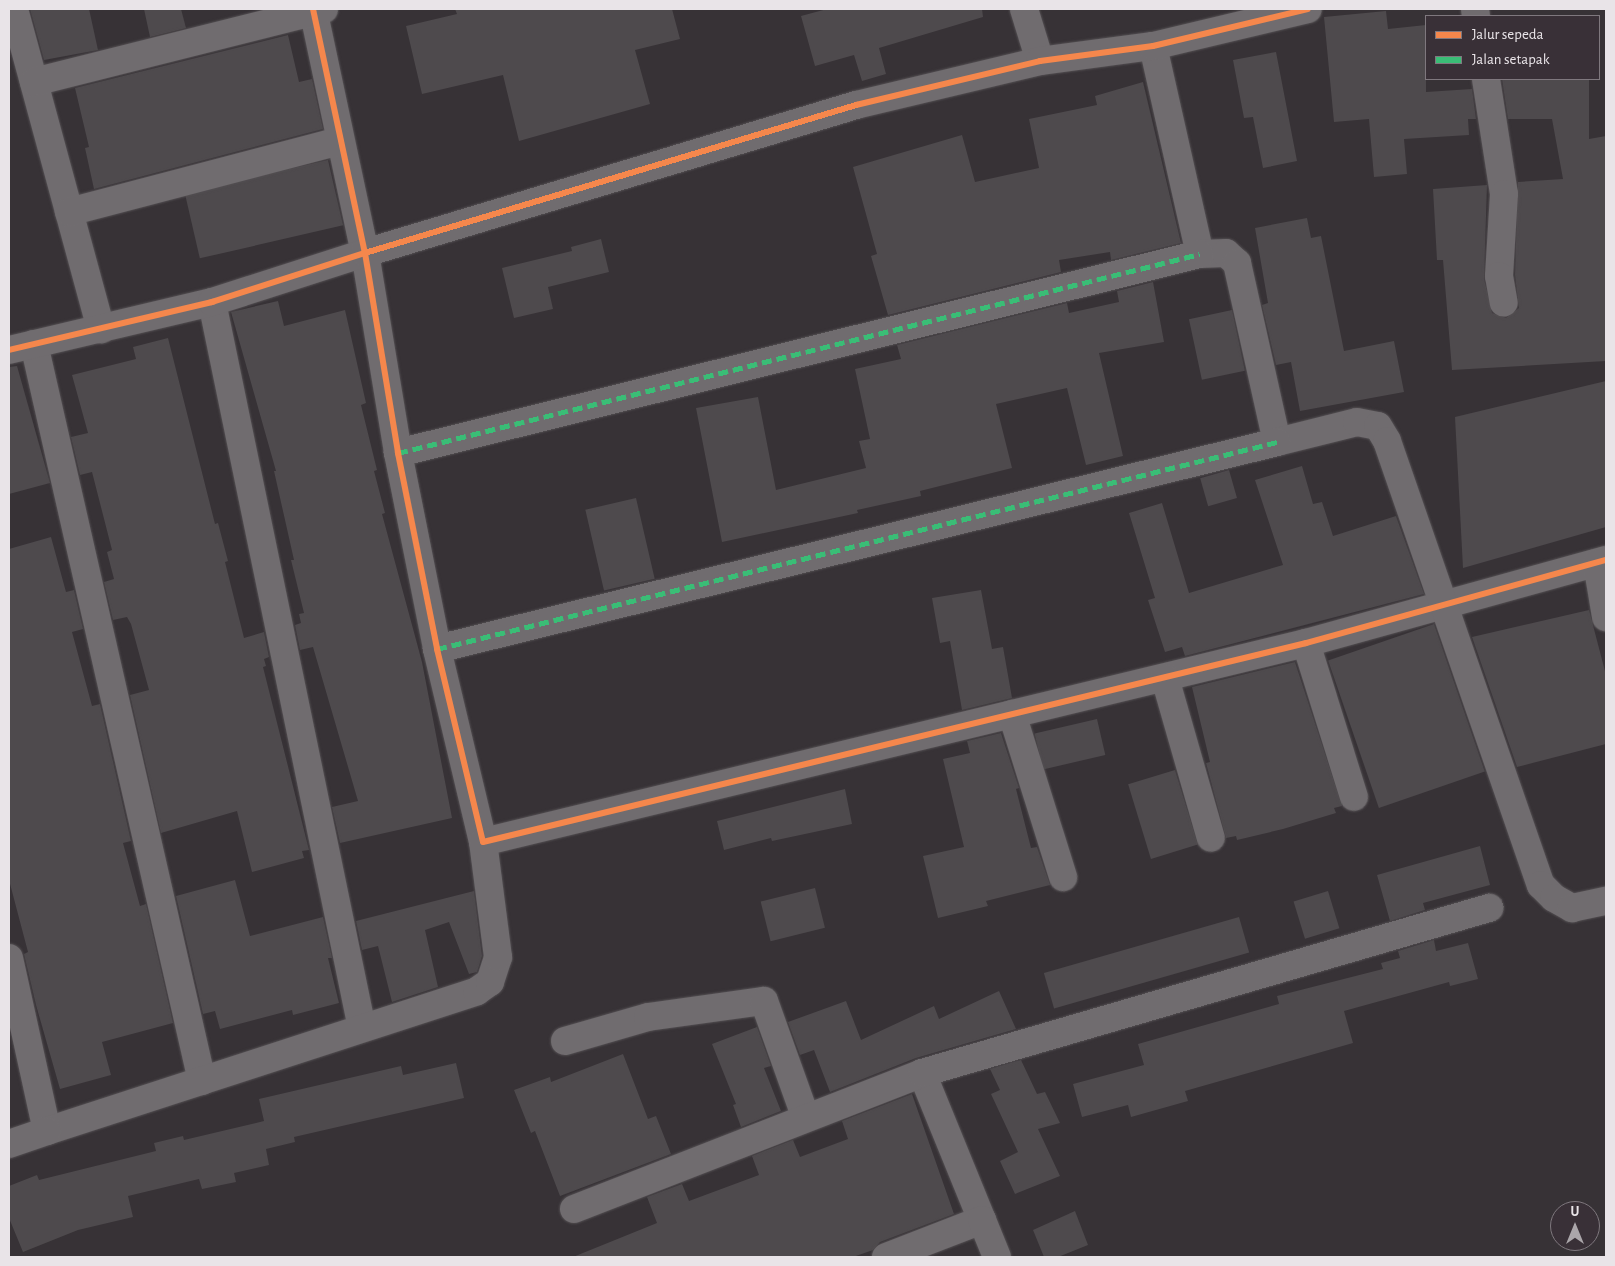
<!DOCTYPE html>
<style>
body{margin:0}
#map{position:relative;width:1615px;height:1266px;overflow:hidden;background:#373236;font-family:"Alegreya Sans",sans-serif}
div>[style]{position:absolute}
.building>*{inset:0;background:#4e4a4d;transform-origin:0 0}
.roads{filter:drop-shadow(0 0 1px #534f52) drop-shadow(0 0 1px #534f52)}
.minor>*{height:28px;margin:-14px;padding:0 14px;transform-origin:14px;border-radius:14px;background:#706c6f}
.quiet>*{height:5px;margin-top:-2.5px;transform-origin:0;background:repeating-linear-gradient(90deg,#3abd76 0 10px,transparent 0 15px)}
.cycleway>*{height:6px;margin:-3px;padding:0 3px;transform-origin:3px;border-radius:3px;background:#f5874c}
span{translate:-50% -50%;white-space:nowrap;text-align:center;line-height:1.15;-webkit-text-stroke:4.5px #393037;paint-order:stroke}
.frame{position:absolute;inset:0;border:10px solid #e9e4e8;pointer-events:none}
.legend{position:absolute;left:1425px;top:15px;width:175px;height:65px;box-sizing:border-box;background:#393037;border:1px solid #7f787e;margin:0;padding:6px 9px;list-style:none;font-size:15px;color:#e9e4e8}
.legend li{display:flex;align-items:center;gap:10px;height:25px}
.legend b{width:25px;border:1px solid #7f787e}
.north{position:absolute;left:1550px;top:1201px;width:50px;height:50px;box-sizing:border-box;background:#393037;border:1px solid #7f787e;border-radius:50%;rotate:0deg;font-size:14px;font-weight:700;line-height:20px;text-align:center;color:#e9e4e8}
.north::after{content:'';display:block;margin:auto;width:18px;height:22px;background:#aba6aa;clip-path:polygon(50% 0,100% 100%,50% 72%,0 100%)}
</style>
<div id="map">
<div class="building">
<i style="clip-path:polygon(30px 9px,89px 9px,98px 50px,44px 60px)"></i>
<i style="clip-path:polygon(144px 9px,181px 9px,186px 28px,150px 37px)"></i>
<i style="clip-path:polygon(455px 9px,672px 9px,680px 39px,635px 50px,650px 104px,519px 141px,503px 75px,422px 94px,406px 26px,457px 14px)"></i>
<i style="clip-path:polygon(827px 9px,982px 9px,983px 17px,879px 48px,886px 74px,862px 81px,854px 55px,815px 66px,801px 16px)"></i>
<i style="clip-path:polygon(1386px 11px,1388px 29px,1426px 25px,1426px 92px,1472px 89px,1476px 119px,1468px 119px,1469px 135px,1404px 139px,1407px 174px,1374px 177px,1369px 119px,1334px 122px,1324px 17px)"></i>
<i style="clip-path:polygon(288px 35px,299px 82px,312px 79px,323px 129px,94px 189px,85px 148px,89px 147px,75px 88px)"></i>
<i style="clip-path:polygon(1276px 52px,1297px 161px,1263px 168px,1253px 117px,1244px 118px,1233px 60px)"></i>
<i style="clip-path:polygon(1502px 79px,1589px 79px,1589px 139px,1606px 136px,1606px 361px,1452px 370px,1443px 260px,1437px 260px,1433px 189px,1487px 185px,1484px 279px,1492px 313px,1506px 318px,1519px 308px,1515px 275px,1518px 182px,1563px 179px,1552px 119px,1508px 119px)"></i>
<i style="clip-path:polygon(1143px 82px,1181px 243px,1111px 260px,1110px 252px,1059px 260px,1061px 272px,888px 315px,871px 256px,877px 254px,853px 167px,962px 135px,975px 182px,1039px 168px,1029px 119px,1097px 105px,1095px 96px)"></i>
<i style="left:328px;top:160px;width:67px;height:147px;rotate:77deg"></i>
<i style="clip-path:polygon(1307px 218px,1311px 238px,1321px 236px,1344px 351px,1394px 341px,1404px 392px,1300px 411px,1291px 362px,1276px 365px,1262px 305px,1268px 303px,1255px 228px)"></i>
<i style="clip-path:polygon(601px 239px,609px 272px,548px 287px,553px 309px,514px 318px,502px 268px,572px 251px,571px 247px)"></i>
<i style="clip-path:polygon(1153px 282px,1164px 342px,1099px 353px,1123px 456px,1086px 465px,1067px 388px,996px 404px,1012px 468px,920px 491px,921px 496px,857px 510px,858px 513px,722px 542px,696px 408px,758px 397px,776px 490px,866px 468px,859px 441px,870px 439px,855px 369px,901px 359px,897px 345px,1067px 303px,1069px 313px,1119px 302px,1117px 291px)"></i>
<i style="clip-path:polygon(278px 301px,284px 326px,345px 310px,366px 403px,361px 405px,377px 470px,374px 471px,385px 513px,382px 514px,422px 662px,452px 818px,340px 843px,332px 807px,358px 801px,313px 647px,300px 650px,295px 625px,301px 623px,299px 614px,304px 613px,291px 560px,294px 560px,274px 471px,276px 471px,231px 312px)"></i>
<i style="left:1232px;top:310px;width:62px;height:44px;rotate:78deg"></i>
<i style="clip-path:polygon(168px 338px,215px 524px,218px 523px,228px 561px,225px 562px,244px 638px,264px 632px,269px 657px,264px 659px,266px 666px,263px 667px,309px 850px,302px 851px,304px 858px,252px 872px,237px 811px,161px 833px,130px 695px,149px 690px,131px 624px,127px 617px,113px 620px,104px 582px,114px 579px,107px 552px,112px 550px,92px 472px,80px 475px,71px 437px,88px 433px,72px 375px,136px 359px,133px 347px)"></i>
<i style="clip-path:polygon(17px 366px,50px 483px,9px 494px,9px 367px)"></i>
<i style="clip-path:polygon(1606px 381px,1606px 527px,1463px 568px,1455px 417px)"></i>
<i style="clip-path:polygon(1302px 466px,1313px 504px,1322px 502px,1333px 536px,1396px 516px,1424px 594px,1185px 656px,1182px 647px,1165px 652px,1148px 600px,1155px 598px,1129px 513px,1162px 503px,1189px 593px,1283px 565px,1255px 480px)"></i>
<i style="left:1229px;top:470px;width:29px;height:30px;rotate:74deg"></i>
<i style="left:636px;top:498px;width:83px;height:52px;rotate:77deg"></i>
<i style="clip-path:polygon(51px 537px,66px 592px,74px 590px,83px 629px,72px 632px,92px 706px,100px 704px,131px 841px,123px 843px,140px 906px,146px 904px,173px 1023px,102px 1042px,111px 1075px,60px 1089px,36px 1005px,24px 954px,28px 952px,9px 880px,9px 549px)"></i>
<i style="clip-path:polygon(981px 590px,992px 649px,1003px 647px,1012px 698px,962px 710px,950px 641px,940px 643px,932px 598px)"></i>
<i style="clip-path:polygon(1589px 610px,1606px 675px,1606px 744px,1517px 767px,1472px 637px)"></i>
<i style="left:1434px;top:624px;width:156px;height:112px;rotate:71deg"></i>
<i style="clip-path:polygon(1295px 662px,1342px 806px,1334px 808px,1336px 813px,1283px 829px,1237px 840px,1236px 836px,1226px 838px,1206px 763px,1210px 762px,1192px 687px)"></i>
<i style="left:1097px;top:719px;width:37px;height:64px;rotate:77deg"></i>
<i style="clip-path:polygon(1001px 733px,1019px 788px,1016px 789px,1031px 848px,1037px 847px,1050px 885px,986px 901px,988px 906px,938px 918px,923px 856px,964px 847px,943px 759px,970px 753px,967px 741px)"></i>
<i style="left:1175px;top:770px;width:78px;height:49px;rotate:73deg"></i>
<i style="clip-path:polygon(845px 789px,852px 824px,772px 841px,771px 838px,724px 850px,717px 821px)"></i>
<i style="clip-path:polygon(1480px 846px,1490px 885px,1423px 903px,1425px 910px,1390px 921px,1377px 875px)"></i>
<i style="clip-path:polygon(235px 880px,250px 936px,323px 917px,332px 958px,328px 958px,339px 1003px,293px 1015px,292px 1010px,220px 1029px,215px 1011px,203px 1014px,176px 896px)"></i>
<i style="left:815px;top:888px;width:41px;height:56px;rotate:76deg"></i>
<i style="clip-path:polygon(474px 891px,482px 956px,477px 972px,469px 974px,449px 922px,425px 930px,438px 987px,392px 1002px,378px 946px,362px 950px,356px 921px)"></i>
<i style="left:1328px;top:891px;width:39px;height:36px;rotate:73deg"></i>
<i style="left:1239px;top:917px;width:37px;height:203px;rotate:74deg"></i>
<i style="clip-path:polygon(1434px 940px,1436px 951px,1468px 943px,1478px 979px,1450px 986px,1449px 982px,1344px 1011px,1353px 1043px,1185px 1091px,1188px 1101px,1131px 1117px,1128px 1105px,1082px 1117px,1073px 1084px,1144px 1065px,1138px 1044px,1279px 1004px,1277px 996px,1383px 969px,1381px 963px,1400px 958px,1398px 951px)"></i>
<i style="clip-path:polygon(999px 991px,1016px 1029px,916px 1058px,830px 1092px,814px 1050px,800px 1055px,788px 1022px,846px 1001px,861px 1040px,934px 1006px,939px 1019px)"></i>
<i style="clip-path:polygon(757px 1027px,771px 1066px,764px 1068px,781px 1111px,741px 1127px,733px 1105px,736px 1104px,712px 1044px)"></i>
<i style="clip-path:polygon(623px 1054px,648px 1119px,656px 1116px,671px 1154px,560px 1196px,535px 1131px,531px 1133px,514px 1090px,550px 1077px,551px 1082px)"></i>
<i style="clip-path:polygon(1021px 1060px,1037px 1094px,1045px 1092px,1060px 1123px,1038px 1129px,1060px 1176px,1015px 1194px,1000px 1161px,1018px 1152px,991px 1094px,1000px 1090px,990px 1069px)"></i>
<i style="clip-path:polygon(456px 1063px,464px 1098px,294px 1137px,295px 1142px,266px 1149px,269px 1165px,234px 1173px,236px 1182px,202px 1189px,199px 1179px,128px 1196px,133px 1217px,78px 1230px,23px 1252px,9px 1218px,9px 1186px,37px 1175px,39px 1180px,156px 1151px,154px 1143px,183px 1136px,184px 1140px,264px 1121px,259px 1099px,401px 1066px,403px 1075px)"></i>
<i style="clip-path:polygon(912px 1094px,954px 1214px,880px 1242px,873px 1250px,853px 1257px,573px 1257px,657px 1223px,647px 1197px,682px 1184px,689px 1201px,759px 1175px,752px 1156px,793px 1140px,800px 1157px,848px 1139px,842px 1121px)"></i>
<i style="clip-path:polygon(1075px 1211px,1088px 1245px,1058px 1257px,1044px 1257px,1033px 1230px)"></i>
</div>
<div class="roads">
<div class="minor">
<i style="left:14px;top:9px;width:332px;rotate:74.8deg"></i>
<i style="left:313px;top:9px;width:249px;rotate:78deg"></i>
<i style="left:365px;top:253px;width:203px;rotate:80.6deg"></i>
<i style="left:398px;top:453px;width:200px;rotate:78.7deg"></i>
<i style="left:437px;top:649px;width:198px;rotate:76.6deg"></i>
<i style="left:483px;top:842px;width:847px;rotate:-13.59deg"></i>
<i style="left:1306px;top:643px;width:311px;rotate:-15.5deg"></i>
<i style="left:1024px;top:9px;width:54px;rotate:72.9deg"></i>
<i style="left:1475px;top:9px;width:7px;rotate:82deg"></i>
<i style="left:1153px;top:46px;width:213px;rotate:77.3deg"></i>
<i style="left:1200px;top:254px;width:26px;rotate:-2deg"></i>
<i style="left:1226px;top:253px;width:15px;rotate:42deg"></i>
<i style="left:1237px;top:263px;width:183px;rotate:77.4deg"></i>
<i style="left:1277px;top:442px;width:82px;rotate:-14deg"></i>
<i style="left:1357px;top:422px;width:21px;rotate:11deg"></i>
<i style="left:1378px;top:426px;width:17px;rotate:59deg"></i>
<i style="left:1387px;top:441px;width:470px;rotate:70.9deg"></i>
<i style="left:1541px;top:885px;width:18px;rotate:45deg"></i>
<i style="left:1554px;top:898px;width:21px;rotate:29deg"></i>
<i style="left:1572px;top:908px;width:35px;rotate:-12deg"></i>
<i style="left:1486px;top:79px;width:116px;rotate:81.1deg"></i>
<i style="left:1504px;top:194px;width:82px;rotate:93.5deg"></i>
<i style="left:1499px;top:276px;width:27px;rotate:80deg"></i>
<i style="left:34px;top:82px;width:299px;rotate:-14.1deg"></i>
<i style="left:69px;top:212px;width:279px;rotate:-14.7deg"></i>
<i style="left:212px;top:302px;width:741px;rotate:78.33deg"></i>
<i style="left:34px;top:344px;width:756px;rotate:77.16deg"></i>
<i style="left:9px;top:350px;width:209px;rotate:-13.3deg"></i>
<i style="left:212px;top:302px;width:161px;rotate:-17.8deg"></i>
<i style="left:365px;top:253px;width:513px;rotate:-16.77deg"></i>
<i style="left:856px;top:105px;width:189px;rotate:-13.4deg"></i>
<i style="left:1040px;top:61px;width:114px;rotate:-7.6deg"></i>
<i style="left:1153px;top:46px;width:159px;rotate:-13.4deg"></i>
<i style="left:398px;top:453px;width:826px;rotate:-13.94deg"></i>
<i style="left:1597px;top:563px;width:55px;rotate:80.5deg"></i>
<i style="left:1306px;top:643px;width:161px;rotate:72.7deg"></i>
<i style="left:437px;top:649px;width:865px;rotate:-13.84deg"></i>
<i style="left:1165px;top:678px;width:166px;rotate:74deg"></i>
<i style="left:1012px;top:714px;width:171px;rotate:72.6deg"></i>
<i style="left:9px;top:958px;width:177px;rotate:77.6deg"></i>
<i style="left:47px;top:1131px;width:452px;rotate:-18deg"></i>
<i style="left:477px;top:991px;width:16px;rotate:-35deg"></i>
<i style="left:490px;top:982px;width:26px;rotate:-72deg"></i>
<i style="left:498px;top:957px;width:116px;rotate:-97.4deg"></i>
<i style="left:565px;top:1041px;width:86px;rotate:-16.1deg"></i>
<i style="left:648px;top:1017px;width:117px;rotate:-7.9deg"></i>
<i style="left:764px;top:1001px;width:124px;rotate:70.3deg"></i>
<i style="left:922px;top:1073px;width:159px;rotate:67.8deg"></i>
<i style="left:9px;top:1144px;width:40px;rotate:-18.9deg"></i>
<i style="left:574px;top:1209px;width:374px;rotate:-21.3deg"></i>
<i style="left:922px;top:1073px;width:591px;rotate:-16.23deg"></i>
<i style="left:886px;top:1257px;width:103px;rotate:-21.1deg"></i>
<i style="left:982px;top:1220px;width:40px;rotate:68deg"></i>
</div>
</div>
<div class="quiet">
<i style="left:398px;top:453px;width:826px;rotate:-13.94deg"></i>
<i style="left:437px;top:649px;width:865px;rotate:-13.84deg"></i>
</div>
<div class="cycleway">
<i style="left:313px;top:9px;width:249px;rotate:78deg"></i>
<i style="left:365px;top:253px;width:203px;rotate:80.6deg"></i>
<i style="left:398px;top:453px;width:200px;rotate:78.7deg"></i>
<i style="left:437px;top:649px;width:198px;rotate:76.6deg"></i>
<i style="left:483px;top:842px;width:847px;rotate:-13.59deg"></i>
<i style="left:1306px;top:643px;width:311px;rotate:-15.5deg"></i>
<i style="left:9px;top:350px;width:209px;rotate:-13.3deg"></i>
<i style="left:212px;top:302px;width:161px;rotate:-17.8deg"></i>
<i style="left:365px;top:253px;width:513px;rotate:-16.77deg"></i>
<i style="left:856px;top:105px;width:189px;rotate:-13.4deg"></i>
<i style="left:1040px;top:61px;width:114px;rotate:-7.6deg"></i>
<i style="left:1153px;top:46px;width:159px;rotate:-13.4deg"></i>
</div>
<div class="frame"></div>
<ul class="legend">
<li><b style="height:6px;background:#f5874c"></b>Jalur sepeda</li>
<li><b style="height:6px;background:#3abd76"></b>Jalan setapak</li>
</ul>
<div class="north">U</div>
</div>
